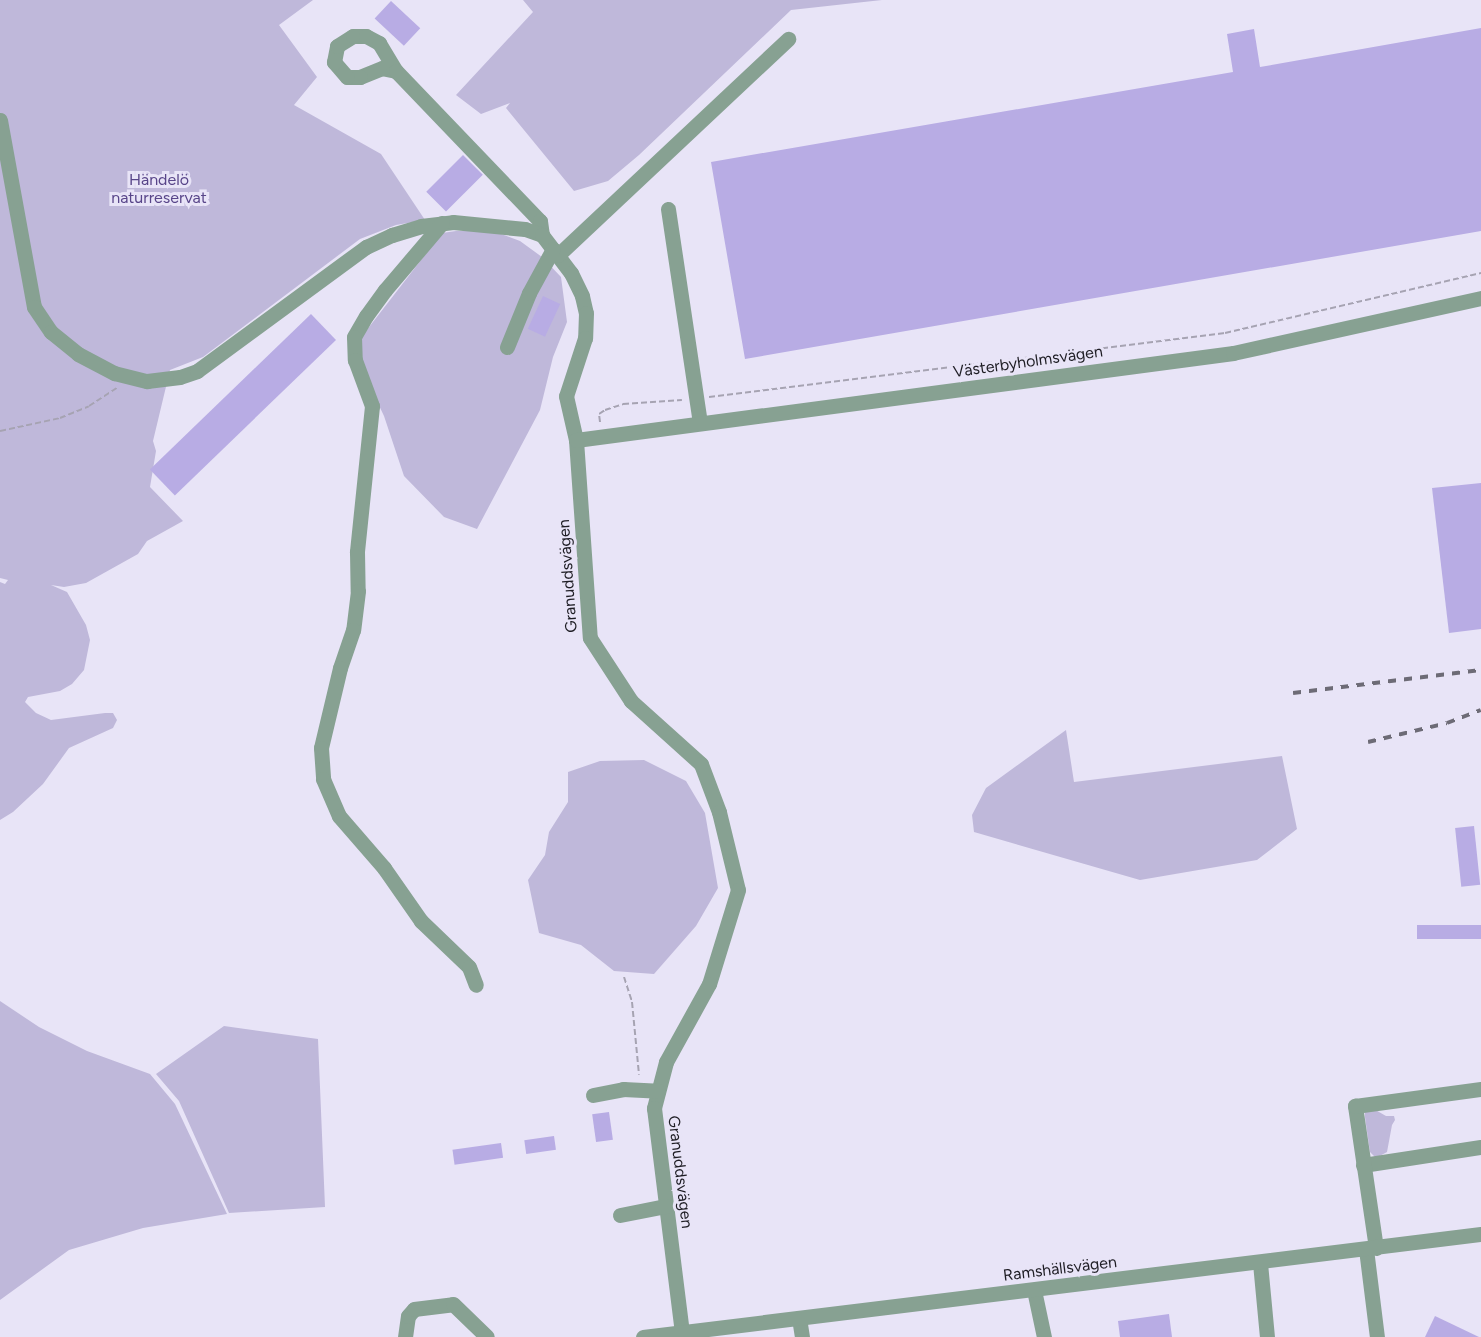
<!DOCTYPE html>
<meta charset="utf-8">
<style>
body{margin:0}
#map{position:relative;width:1481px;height:1337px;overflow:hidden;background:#e8e4f7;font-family:Figtree,sans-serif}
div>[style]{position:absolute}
.green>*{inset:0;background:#bfb8da}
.building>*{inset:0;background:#b8ace4;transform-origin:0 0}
.path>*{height:2px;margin-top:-1px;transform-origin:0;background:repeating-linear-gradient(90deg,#a6a3b2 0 6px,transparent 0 9px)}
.minor>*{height:15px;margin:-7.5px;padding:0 7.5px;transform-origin:7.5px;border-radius:7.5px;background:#87a192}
.rail>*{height:4px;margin-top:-2px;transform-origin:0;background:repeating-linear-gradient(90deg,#6d6b76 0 8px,transparent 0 16px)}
span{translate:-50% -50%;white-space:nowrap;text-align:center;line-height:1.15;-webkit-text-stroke:6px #e8e4f7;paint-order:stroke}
.park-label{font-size:16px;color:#584589}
.street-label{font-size:16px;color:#1e1d24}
</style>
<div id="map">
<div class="green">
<i style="clip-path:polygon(0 0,313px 0,279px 25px,317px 77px,294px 105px,381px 154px,425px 220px,396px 225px,360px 239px,203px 357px,170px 370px,153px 441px,156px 451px,150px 487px,183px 521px,147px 541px,138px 554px,86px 583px,64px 587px,51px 585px,67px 592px,86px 625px,90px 640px,84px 670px,72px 684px,60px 691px,28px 697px,25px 702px,36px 713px,51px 720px,105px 713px,113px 713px,117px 720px,113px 728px,69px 748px,43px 784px,13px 812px,0 820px,0 582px,5px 584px,8px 580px,0 578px)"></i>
<i style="clip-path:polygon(523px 0,882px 0,791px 10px,639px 155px,608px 181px,574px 191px,506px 108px,510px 103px,481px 114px,456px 95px,533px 12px)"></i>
<i style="clip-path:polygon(456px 231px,493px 231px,520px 241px,542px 257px,561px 277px,567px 322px,553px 357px,540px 410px,477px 529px,444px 517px,404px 476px,384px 416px,362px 370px,359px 340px,442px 233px)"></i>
<i style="clip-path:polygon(1066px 730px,1074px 782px,1282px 756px,1297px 829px,1257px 860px,1140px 880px,974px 832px,972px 815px,986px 788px)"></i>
<i style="clip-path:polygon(644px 760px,686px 781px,705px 813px,718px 888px,696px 926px,654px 974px,614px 971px,581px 945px,539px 933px,528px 880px,545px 855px,549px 832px,568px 802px,568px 772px,600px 761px)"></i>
<i style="clip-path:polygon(0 1001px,39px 1027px,87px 1051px,150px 1074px,175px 1104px,227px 1214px,143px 1228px,69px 1250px,0 1300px)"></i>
<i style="clip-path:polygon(224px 1026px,318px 1039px,325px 1207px,229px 1213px,179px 1101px,156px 1074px)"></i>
<i style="clip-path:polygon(1372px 1108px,1386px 1116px,1394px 1116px,1395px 1120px,1392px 1125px,1387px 1152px,1376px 1158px,1370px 1152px,1365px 1117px,1365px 1112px)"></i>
</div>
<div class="building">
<i style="left:391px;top:1px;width:40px;height:24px;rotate:43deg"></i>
<i style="clip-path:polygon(1481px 28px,1481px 231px,745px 359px,711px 162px,1233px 72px,1227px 34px,1254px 29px,1260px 67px)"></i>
<i style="left:463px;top:155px;width:28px;height:52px;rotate:45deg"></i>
<i style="left:543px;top:296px;width:19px;height:36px;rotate:25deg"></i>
<i style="left:311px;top:314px;width:36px;height:224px;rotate:46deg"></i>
<i style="clip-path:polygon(1481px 483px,1481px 629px,1449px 633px,1432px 488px)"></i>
<i style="left:1474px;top:826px;width:59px;height:19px;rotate:84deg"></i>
<i style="left:1481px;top:925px;width:14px;height:64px;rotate:90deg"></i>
<i style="left:609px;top:1112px;width:28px;height:17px;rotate:82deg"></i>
<i style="left:554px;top:1136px;width:14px;height:30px;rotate:82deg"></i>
<i style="left:501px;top:1143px;width:15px;height:49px;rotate:82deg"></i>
<i style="clip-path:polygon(1169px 1314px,1172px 1337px,1120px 1337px,1118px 1321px)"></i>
<i style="clip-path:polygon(1435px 1316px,1479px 1337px,1425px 1337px)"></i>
</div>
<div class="path">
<i style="left:709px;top:397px;width:520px;rotate:-7.07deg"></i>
<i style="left:1225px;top:333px;width:263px;rotate:-13.2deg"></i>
<i style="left:600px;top:422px;width:8px;rotate:-97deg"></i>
<i style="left:599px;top:414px;width:7px;rotate:-34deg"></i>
<i style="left:605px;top:410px;width:19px;rotate:-18deg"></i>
<i style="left:623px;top:404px;width:59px;rotate:-3.9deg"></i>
<i style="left:0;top:431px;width:61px;rotate:-12.2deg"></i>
<i style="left:60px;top:418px;width:31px;rotate:-22deg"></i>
<i style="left:89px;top:406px;width:33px;rotate:-33deg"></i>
<i style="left:624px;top:977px;width:26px;rotate:72deg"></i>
<i style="left:632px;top:1002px;width:73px;rotate:84.5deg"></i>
</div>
<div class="minor">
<i style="left:396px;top:71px;width:14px;rotate:-168deg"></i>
<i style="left:382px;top:68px;width:24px;rotate:158deg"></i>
<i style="left:360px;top:77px;width:13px;rotate:180deg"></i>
<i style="left:347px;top:77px;width:20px;rotate:-131deg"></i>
<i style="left:334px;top:62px;width:16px;rotate:-79deg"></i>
<i style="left:337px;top:46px;width:19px;rotate:-32deg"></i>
<i style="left:353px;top:36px;width:13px"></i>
<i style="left:366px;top:36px;width:15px;rotate:28deg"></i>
<i style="left:379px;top:43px;width:33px;rotate:59deg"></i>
<i style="left:396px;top:71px;width:208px;rotate:46.2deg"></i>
<i style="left:540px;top:221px;width:14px;rotate:82deg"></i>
<i style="left:0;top:120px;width:190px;rotate:79.7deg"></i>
<i style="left:34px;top:307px;width:30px;rotate:56deg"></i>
<i style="left:51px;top:332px;width:35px;rotate:39deg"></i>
<i style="left:78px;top:354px;width:41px;rotate:27.8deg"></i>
<i style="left:114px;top:373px;width:34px;rotate:14deg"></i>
<i style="left:147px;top:381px;width:33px;rotate:-7deg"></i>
<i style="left:180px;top:377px;width:18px;rotate:-19deg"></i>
<i style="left:197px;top:371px;width:210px;rotate:-36.3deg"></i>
<i style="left:366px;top:247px;width:29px;rotate:-25deg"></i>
<i style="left:392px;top:235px;width:30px;rotate:-17deg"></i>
<i style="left:421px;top:226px;width:32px;rotate:-7deg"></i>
<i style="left:453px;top:222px;width:72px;rotate:5.6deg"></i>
<i style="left:525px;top:229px;width:18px;rotate:19deg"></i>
<i style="left:542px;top:235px;width:48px;rotate:52.7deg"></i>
<i style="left:571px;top:273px;width:25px;rotate:64deg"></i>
<i style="left:582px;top:296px;width:17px;rotate:77deg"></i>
<i style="left:586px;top:313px;width:25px;rotate:92deg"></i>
<i style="left:585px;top:338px;width:61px;rotate:108.1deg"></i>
<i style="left:566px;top:396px;width:45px;rotate:77.2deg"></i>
<i style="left:576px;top:440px;width:198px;rotate:86deg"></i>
<i style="left:590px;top:638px;width:75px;rotate:56.9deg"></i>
<i style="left:631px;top:701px;width:94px;rotate:42deg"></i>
<i style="left:701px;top:764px;width:51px;rotate:69.4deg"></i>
<i style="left:719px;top:812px;width:80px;rotate:76.3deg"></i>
<i style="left:738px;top:890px;width:98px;rotate:107.1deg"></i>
<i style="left:709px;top:984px;width:89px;rotate:118.9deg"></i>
<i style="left:666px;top:1062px;width:48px;rotate:104.6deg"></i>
<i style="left:654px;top:1108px;width:226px;rotate:82.9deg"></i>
<i style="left:668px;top:209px;width:216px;rotate:81.5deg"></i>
<i style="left:442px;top:223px;width:88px;rotate:130.4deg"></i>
<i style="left:385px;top:290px;width:32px;rotate:126deg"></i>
<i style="left:366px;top:316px;width:24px;rotate:120deg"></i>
<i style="left:354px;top:337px;width:23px;rotate:88deg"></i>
<i style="left:355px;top:360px;width:49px;rotate:69.7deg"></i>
<i style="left:372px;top:406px;width:147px;rotate:95.9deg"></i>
<i style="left:357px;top:552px;width:39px;rotate:89deg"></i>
<i style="left:358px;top:591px;width:39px;rotate:97deg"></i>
<i style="left:353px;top:630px;width:40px;rotate:108.9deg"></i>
<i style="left:340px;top:668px;width:82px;rotate:103.4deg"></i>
<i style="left:321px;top:748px;width:31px;rotate:86deg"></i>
<i style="left:323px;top:779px;width:40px;rotate:66.6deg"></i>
<i style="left:339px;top:816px;width:69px;rotate:49.1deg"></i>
<i style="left:384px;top:868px;width:65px;rotate:55.1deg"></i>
<i style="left:421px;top:921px;width:66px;rotate:43.8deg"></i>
<i style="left:469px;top:967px;width:19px;rotate:69deg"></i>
<i style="left:558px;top:255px;width:316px;rotate:-43.2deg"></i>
<i style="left:507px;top:347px;width:58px;rotate:-67.8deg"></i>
<i style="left:529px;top:293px;width:50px;rotate:-61.4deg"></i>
<i style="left:576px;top:440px;width:663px;rotate:-7.54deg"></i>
<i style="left:1233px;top:353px;width:254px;rotate:-12.5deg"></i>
<i style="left:593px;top:1095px;width:31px;rotate:-11deg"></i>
<i style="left:623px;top:1089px;width:35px;rotate:3deg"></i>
<i style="left:1363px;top:1165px;width:119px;rotate:-8.7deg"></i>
<i style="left:620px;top:1215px;width:47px;rotate:-11.1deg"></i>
<i style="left:1376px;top:1248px;width:144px;rotate:-98.4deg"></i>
<i style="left:1355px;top:1106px;width:127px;rotate:-7.7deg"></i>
<i style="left:1366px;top:1249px;width:89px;rotate:82.9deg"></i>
<i style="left:1260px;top:1263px;width:74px;rotate:84.6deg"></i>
<i style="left:1034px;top:1290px;width:48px;rotate:78deg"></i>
<i style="left:799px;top:1318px;width:19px;rotate:81deg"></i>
<i style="left:405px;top:1337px;width:21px;rotate:-82deg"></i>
<i style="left:408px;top:1316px;width:9px;rotate:-49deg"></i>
<i style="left:414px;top:1309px;width:39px;rotate:-7deg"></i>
<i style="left:453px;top:1304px;width:47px;rotate:44.1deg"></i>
<i style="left:643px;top:1337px;width:844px;rotate:-7.01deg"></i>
</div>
<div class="rail">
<i style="left:1293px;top:693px;width:189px;rotate:-7deg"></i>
<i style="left:1368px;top:742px;width:81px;rotate:-13.5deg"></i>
<i style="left:1447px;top:723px;width:36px;rotate:-21deg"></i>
</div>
<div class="park-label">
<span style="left:159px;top:189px">Händelö<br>naturreservat</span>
</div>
<div class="street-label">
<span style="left:1028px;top:362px;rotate:-8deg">Västerbyholmsvägen</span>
<span style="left:568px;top:576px;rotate:-94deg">Granuddsvägen</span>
<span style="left:680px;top:1172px;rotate:83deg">Granuddsvägen</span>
<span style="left:1060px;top:1269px;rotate:-7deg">Ramshällsvägen</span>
</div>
</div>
